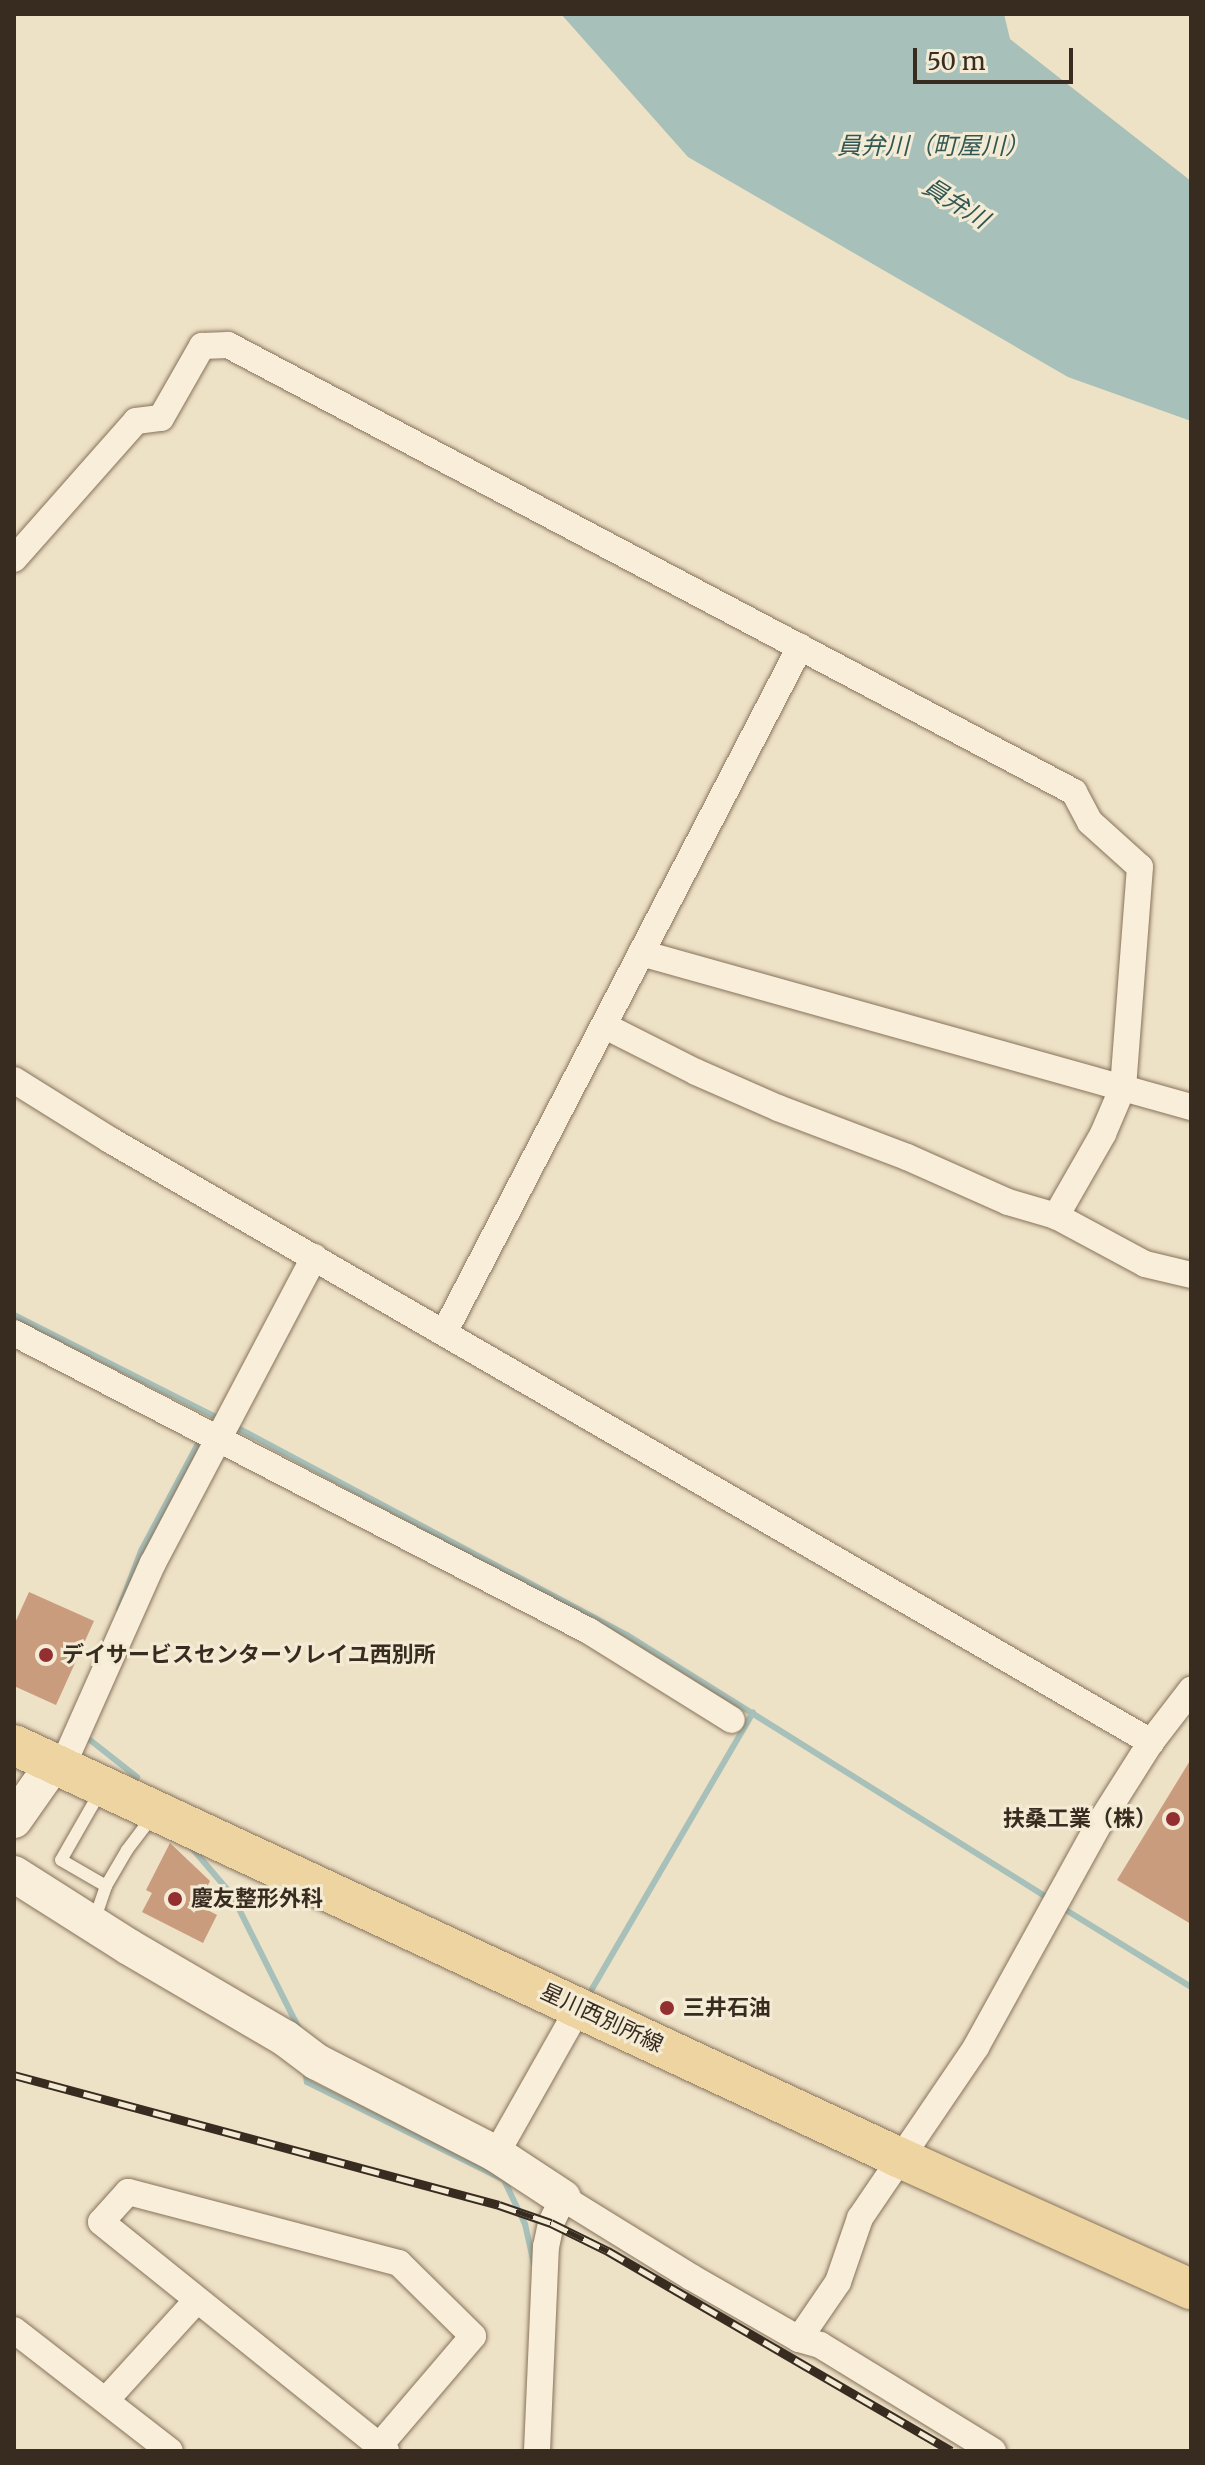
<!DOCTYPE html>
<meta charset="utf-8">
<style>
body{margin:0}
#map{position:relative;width:1205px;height:2465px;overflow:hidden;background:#ede1c6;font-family:Merriweather,"Noto Sans JP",serif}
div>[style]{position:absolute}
.water>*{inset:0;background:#a7c0b9}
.stream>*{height:6px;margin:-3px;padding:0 3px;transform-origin:3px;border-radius:3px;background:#a7c0b9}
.building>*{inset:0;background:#c99c7e}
.roads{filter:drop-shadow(0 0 2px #87735c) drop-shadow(0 0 2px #87735c)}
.lane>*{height:12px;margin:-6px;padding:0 6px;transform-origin:6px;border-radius:6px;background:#f8eed9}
.street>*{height:26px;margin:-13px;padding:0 13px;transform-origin:13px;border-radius:13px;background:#f8eed9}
.secondary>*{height:36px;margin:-18px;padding:0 18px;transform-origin:18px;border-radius:18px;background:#f8eed9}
.primary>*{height:40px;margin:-20px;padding:0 20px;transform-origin:20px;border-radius:20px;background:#eed4a0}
.rail>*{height:9px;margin-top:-4.5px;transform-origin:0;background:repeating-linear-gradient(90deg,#f4ebd5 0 18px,#382b20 0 36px);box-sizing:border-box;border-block:2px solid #382b20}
.dots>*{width:22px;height:22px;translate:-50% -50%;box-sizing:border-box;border:4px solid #f4ebd5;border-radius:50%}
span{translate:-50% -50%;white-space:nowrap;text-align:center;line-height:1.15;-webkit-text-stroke:6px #f4ebd5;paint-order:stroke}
.poi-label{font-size:22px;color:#382b20;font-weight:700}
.left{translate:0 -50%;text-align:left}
.right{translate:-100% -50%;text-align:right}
.street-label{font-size:22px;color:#382b20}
.water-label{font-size:24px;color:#305754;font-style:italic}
.frame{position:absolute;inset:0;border:16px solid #382b20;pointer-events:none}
.scale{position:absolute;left:913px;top:48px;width:160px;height:36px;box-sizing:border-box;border:4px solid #382b20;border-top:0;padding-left:10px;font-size:24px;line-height:28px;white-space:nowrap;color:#382b20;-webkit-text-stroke:6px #f4ebd5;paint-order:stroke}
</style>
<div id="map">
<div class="water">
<i style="clip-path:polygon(561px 14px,1004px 14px,1010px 39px,1191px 181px,1191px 421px,1068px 377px,688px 157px)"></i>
</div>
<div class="stream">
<i style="left:14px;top:1315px;width:233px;rotate:26.8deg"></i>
<i style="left:232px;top:1425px;width:447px;rotate:28deg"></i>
<i style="left:627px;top:1635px;width:498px;rotate:32deg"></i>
<i style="left:119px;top:1609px;width:62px;rotate:-69.2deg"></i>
<i style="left:141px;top:1551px;width:121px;rotate:-62deg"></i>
<i style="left:90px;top:1740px;width:60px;rotate:38.2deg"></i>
<i style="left:192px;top:1848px;width:62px;rotate:49.6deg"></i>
<i style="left:232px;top:1895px;width:150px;rotate:63.4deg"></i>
<i style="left:1061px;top:1907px;width:153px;rotate:31.6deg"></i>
<i style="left:592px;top:1989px;width:320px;rotate:-59.8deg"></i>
<i style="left:306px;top:2076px;width:6px;rotate:81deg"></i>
<i style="left:307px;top:2082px;width:220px;rotate:26.4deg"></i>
<i style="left:504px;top:2180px;width:49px;rotate:64.5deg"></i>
<i style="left:525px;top:2224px;width:41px;rotate:77.3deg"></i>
</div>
<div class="building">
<i style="clip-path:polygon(29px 1592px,94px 1621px,56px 1705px,14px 1686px,14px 1625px)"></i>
<i style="clip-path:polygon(1191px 1759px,1191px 1924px,1117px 1880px)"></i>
<i style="clip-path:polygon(170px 1843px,210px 1881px,198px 1905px,217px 1915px,203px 1943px,142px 1912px,152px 1893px,146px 1890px)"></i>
</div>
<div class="roads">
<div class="lane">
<i style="left:100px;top:1792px;width:78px;rotate:119.8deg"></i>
<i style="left:61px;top:1860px;width:52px;rotate:30deg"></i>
<i style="left:106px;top:1886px;width:42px;rotate:-59.7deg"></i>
<i style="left:127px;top:1850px;width:41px;rotate:-52.9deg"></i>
<i style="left:94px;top:1921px;width:37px;rotate:-71deg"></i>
</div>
<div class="street">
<i style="left:14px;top:559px;width:184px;rotate:-48.5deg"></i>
<i style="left:136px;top:421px;width:25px;rotate:-7deg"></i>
<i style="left:161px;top:418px;width:83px;rotate:-60.3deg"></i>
<i style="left:202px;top:346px;width:26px;rotate:-2deg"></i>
<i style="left:228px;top:345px;width:957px;rotate:27.85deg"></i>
<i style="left:1074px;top:792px;width:34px;rotate:62deg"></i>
<i style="left:1090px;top:822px;width:67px;rotate:42deg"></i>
<i style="left:1140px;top:867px;width:221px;rotate:94.4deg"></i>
<i style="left:1123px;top:1087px;width:51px;rotate:113.1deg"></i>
<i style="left:1103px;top:1134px;width:95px;rotate:119.8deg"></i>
<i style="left:641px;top:953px;width:571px;rotate:15.64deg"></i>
<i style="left:605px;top:1026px;width:102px;rotate:26.8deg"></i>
<i style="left:696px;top:1072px;width:90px;rotate:23.7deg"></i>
<i style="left:778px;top:1108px;width:138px;rotate:20.8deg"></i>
<i style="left:907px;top:1157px;width:111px;rotate:24deg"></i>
<i style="left:1008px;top:1202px;width:50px;rotate:16.3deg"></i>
<i style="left:1056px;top:1216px;width:101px;rotate:28.3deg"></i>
<i style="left:1145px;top:1264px;width:47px;rotate:13.4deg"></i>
<i style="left:14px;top:1080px;width:113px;rotate:32deg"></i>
<i style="left:110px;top:1140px;width:1203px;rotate:30.04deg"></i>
<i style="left:445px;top:1331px;width:771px;rotate:-62.57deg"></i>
<i style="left:14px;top:1333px;width:648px;rotate:27.4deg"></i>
<i style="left:589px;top:1631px;width:168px;rotate:31.9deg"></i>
<i style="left:62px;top:1767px;width:223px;rotate:-66deg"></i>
<i style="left:153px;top:1563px;width:346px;rotate:-62.2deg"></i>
<i style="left:496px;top:2154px;width:169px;rotate:-60.5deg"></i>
<i style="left:14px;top:2330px;width:197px;rotate:37.8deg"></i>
<i style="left:799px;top:2339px;width:69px;rotate:-55.6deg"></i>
<i style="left:838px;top:2282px;width:68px;rotate:-71deg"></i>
<i style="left:860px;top:2218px;width:207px;rotate:-55.8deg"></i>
<i style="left:976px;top:2047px;width:258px;rotate:-61.1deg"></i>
<i style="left:1101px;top:1821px;width:93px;rotate:-57.7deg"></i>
<i style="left:1151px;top:1742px;width:66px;rotate:-52.4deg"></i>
<i style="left:106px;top:2400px;width:134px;rotate:-47.7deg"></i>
<i style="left:380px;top:2445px;width:143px;rotate:-49.5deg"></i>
<i style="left:473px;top:2336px;width:104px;rotate:-135.4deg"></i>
<i style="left:399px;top:2263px;width:280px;rotate:-165.3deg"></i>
<i style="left:128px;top:2192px;width:40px;rotate:132deg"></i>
<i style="left:101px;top:2222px;width:366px;rotate:38.8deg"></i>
<i style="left:537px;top:2451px;width:204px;rotate:-87.5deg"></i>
<i style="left:546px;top:2247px;width:25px;rotate:-78deg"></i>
<i style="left:551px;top:2223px;width:28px;rotate:-64deg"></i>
<i style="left:563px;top:2198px;width:150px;rotate:31.7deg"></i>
<i style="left:691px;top:2277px;width:125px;rotate:29.9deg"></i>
<i style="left:799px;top:2339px;width:22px;rotate:16deg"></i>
<i style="left:820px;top:2345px;width:203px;rotate:31.5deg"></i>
</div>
<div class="secondary">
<i style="left:14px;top:1820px;width:70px;rotate:-54.9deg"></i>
<i style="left:14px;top:1874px;width:136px;rotate:32.4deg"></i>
<i style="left:129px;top:1947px;width:181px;rotate:30.3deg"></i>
<i style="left:285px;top:2038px;width:40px;rotate:37deg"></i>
<i style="left:317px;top:2062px;width:201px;rotate:27.2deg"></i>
<i style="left:496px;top:2154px;width:80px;rotate:33.3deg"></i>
</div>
<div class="primary">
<i style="left:14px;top:1745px;width:975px;rotate:24.99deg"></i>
<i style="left:898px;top:2157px;width:321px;rotate:24.3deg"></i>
</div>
</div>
<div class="rail">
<i style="left:14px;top:2075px;width:502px;rotate:15deg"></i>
<i style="left:499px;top:2205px;width:55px;rotate:19.1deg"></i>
<i style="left:551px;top:2223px;width:64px;rotate:26.2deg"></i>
<i style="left:608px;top:2251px;width:397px;rotate:30.2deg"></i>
</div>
<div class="dots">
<i style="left:46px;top:1655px;background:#942f31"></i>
<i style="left:1173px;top:1819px;background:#942f31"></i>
<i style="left:175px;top:1899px;background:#942f31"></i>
<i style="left:667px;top:2008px;background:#942f31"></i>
</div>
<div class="poi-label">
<span class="left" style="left:62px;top:1655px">デイサービスセンターソレイユ西別所</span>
<span class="right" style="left:1157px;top:1819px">扶桑工業（株）</span>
<span class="left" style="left:191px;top:1899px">慶友整形外科</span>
<span class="left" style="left:683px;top:2008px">三井石油</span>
</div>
<div class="street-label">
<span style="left:602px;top:2018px;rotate:25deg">星川西別所線</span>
</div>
<div class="water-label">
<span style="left:933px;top:146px">員弁川（町屋川）</span>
<span style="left:956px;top:203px;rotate:32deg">員弁川</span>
</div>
<div class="frame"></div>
<div class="scale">50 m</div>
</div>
